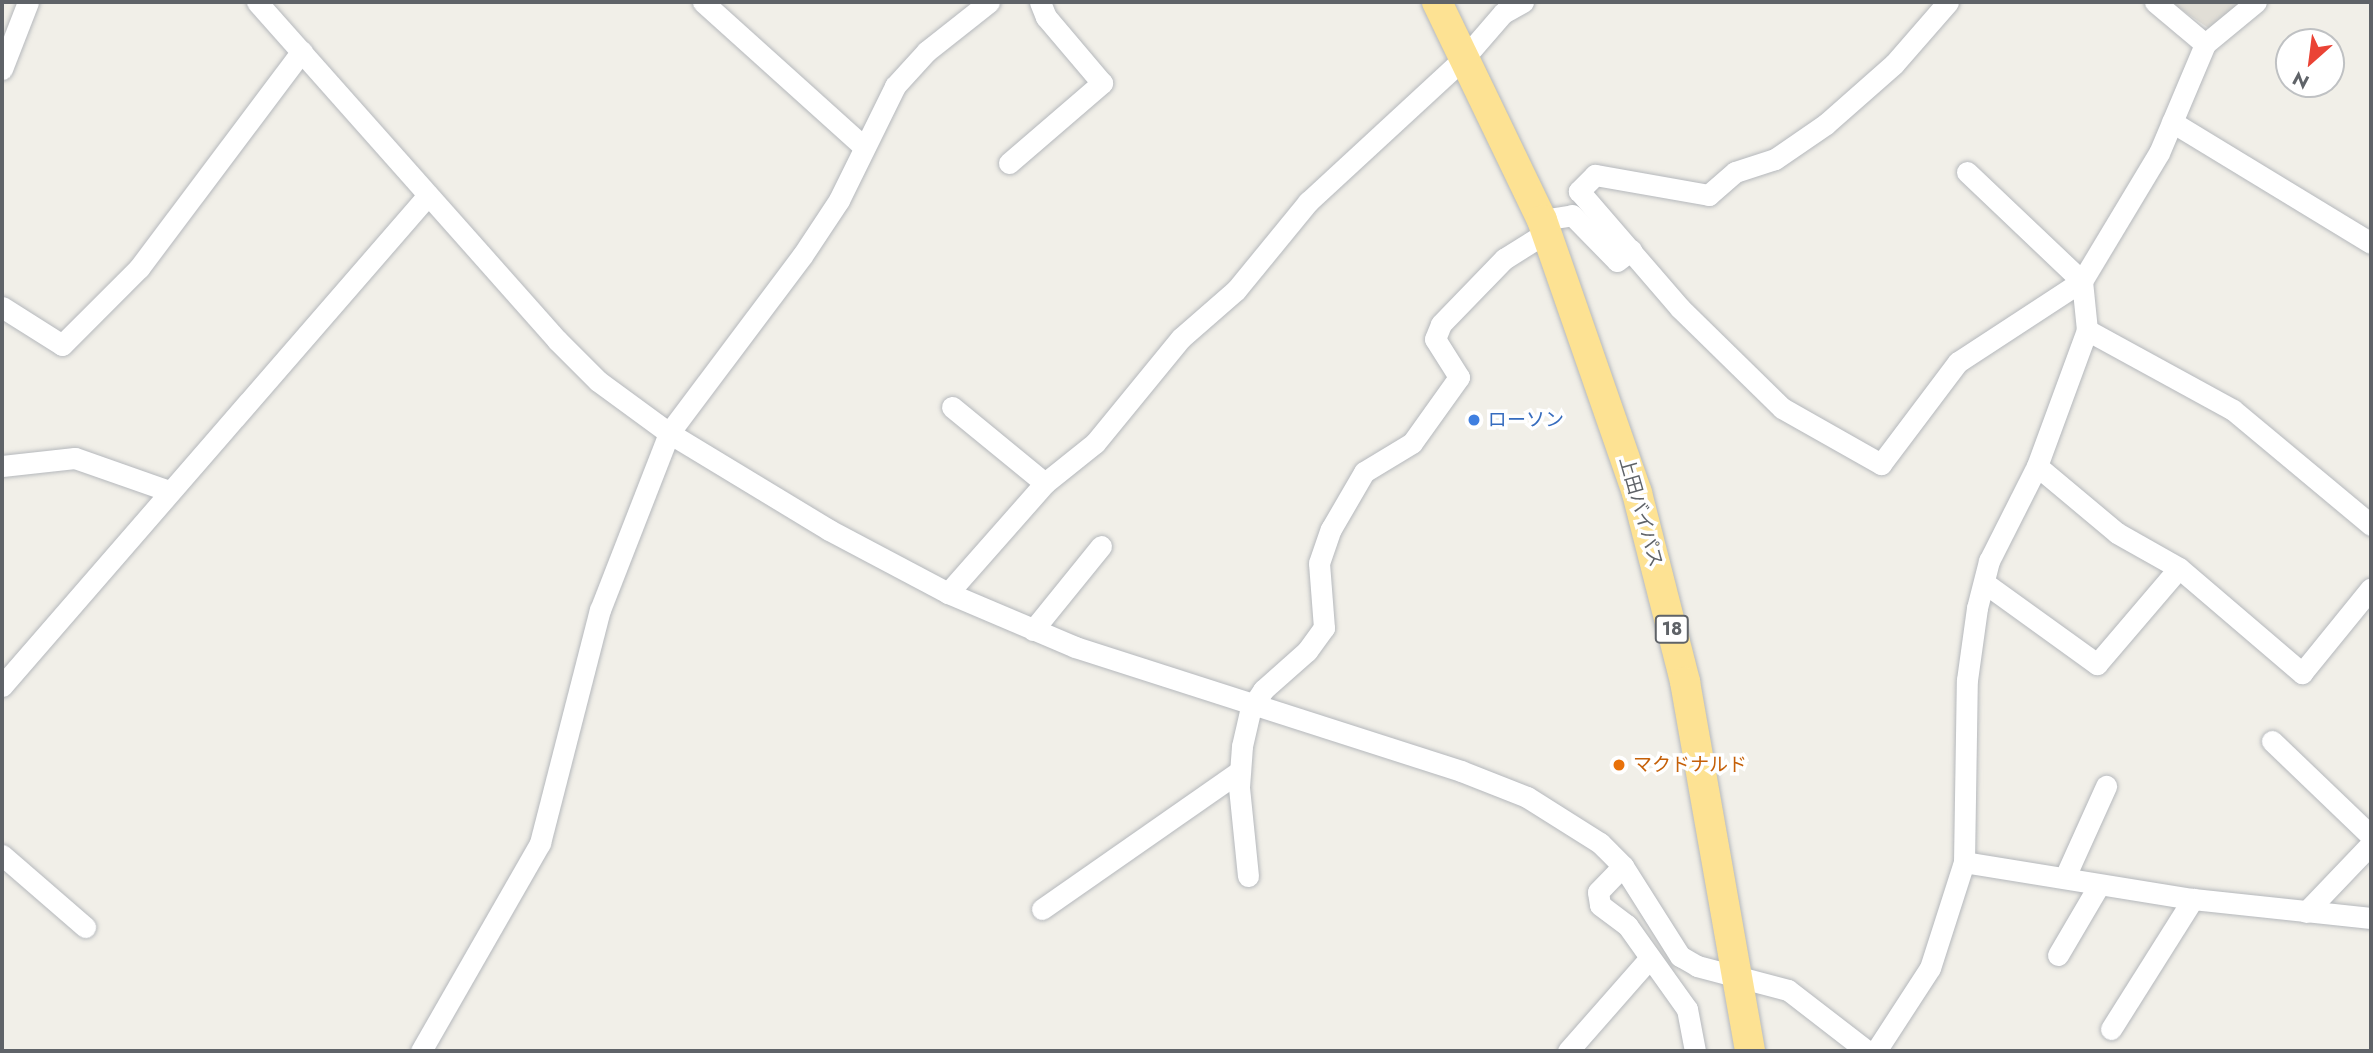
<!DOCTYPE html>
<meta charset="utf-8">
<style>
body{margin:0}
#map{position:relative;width:2373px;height:1053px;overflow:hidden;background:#f1efe8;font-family:Jost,"Noto Sans JP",sans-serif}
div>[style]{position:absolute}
.education>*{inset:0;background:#e1ded6}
.roads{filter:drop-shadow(0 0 2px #b5b8bc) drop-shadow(0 0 2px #b5b8bc)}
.minor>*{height:21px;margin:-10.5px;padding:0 10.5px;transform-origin:10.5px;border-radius:10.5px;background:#fff}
.highway>*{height:30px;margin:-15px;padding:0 15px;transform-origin:15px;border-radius:15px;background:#fde293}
.dots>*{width:19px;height:19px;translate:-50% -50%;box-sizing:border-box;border:4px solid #fff;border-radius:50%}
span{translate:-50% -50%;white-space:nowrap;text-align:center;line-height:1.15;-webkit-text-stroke:7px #fff;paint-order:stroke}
.shield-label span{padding:2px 5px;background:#fff;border:2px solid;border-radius:5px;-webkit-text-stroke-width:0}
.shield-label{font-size:18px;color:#5f6368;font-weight:700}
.shop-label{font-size:19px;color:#366cbe}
.left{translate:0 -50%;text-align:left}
.street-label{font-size:19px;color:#5f6368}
.food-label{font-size:19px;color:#c56008}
.frame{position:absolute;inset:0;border:4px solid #5f6368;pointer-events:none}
.north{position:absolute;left:2275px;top:28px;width:70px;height:70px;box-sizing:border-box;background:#fff;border:2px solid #bfc1c3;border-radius:50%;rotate:208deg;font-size:19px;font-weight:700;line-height:28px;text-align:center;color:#5f6368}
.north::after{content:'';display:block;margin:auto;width:24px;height:32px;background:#ea4335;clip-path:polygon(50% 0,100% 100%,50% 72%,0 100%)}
</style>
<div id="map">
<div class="education">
<i style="clip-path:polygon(2170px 2px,2242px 2px,2210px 29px)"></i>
</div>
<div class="roads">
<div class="minor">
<i style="left:257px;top:2px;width:452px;rotate:48.4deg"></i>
<i style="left:557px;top:340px;width:58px;rotate:45deg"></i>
<i style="left:598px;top:381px;width:88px;rotate:36.2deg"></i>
<i style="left:669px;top:433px;width:187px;rotate:31.2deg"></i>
<i style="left:829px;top:530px;width:135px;rotate:27.9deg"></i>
<i style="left:948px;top:593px;width:138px;rotate:23deg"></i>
<i style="left:1075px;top:647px;width:405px;rotate:17.8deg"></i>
<i style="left:1461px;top:771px;width:71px;rotate:21.5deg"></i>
<i style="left:1527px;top:797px;width:86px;rotate:32.2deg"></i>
<i style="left:1600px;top:843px;width:33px;rotate:45deg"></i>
<i style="left:1623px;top:866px;width:107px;rotate:57.7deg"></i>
<i style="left:1680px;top:956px;width:20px;rotate:30deg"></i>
<i style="left:1697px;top:966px;width:94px;rotate:14.8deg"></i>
<i style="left:1788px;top:990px;width:100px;rotate:37.7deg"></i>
<i style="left:703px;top:2px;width:214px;rotate:42deg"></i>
<i style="left:1948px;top:2px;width:82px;rotate:131.1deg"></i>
<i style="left:1894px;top:64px;width:91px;rotate:138.6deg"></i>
<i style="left:1826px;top:124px;width:62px;rotate:145.5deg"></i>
<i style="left:1775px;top:159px;width:42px;rotate:162deg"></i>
<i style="left:1735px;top:172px;width:35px;rotate:139deg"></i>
<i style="left:1709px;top:195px;width:116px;rotate:-170deg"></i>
<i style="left:1595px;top:175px;width:23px;rotate:135deg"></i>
<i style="left:1579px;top:191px;width:155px;rotate:49.2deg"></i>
<i style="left:1680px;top:308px;width:143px;rotate:44.4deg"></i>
<i style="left:1782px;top:408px;width:114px;rotate:29.5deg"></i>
<i style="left:1881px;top:464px;width:128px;rotate:-53deg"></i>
<i style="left:1958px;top:362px;width:148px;rotate:-33.2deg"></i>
<i style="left:2155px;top:2px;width:65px;rotate:40deg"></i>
<i style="left:2px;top:69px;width:72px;rotate:-68.8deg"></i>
<i style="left:2172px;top:122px;width:233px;rotate:31.3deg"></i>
<i style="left:1009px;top:163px;width:123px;rotate:-40.7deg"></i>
<i style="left:1102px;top:83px;width:87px;rotate:-130.3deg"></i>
<i style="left:1046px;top:17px;width:16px;rotate:-112deg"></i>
<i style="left:1967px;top:172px;width:158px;rotate:43.5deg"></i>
<i style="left:1542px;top:220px;width:30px;rotate:-9deg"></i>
<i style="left:1572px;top:215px;width:64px;rotate:45.6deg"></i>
<i style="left:1617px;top:261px;width:18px;rotate:-38deg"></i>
<i style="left:2px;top:307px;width:71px;rotate:32.3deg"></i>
<i style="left:62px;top:345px;width:109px;rotate:-45deg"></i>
<i style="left:139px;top:268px;width:271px;rotate:-53.1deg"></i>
<i style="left:2087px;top:330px;width:166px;rotate:28.7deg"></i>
<i style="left:2233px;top:410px;width:180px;rotate:39.8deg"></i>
<i style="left:952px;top:407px;width:120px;rotate:39.3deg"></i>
<i style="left:2px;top:466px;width:73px;rotate:-6.3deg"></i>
<i style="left:75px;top:458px;width:100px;rotate:19.3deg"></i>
<i style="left:2037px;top:466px;width:104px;rotate:39.9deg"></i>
<i style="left:2117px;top:533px;width:71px;rotate:29.4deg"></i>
<i style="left:1986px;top:584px;width:137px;rotate:35.8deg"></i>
<i style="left:2097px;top:664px;width:126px;rotate:-49.5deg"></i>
<i style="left:2179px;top:568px;width:162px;rotate:40.5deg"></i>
<i style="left:2302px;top:673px;width:109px;rotate:-50.9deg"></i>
<i style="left:948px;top:593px;width:147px;rotate:-48.6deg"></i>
<i style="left:1045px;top:483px;width:64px;rotate:-38.7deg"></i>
<i style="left:1095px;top:443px;width:136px;rotate:-50.7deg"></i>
<i style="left:1181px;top:338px;width:73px;rotate:-41.1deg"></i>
<i style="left:1236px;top:290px;width:114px;rotate:-50.7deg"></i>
<i style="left:1308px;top:202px;width:214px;rotate:-42.7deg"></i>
<i style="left:1465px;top:57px;width:58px;rotate:-49.2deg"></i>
<i style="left:1503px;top:13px;width:23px;rotate:-29deg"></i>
<i style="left:1033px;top:630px;width:108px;rotate:-51deg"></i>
<i style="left:2px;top:686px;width:650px;rotate:-49.05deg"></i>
<i style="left:2272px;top:741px;width:137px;rotate:43.8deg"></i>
<i style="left:2px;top:855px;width:110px;rotate:40.9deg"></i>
<i style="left:1964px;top:862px;width:232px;rotate:9.2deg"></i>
<i style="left:2193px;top:899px;width:179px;rotate:6.1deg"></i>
<i style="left:1623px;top:866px;width:36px;rotate:134deg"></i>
<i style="left:1598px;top:892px;width:13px;rotate:81deg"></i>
<i style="left:1600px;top:905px;width:34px;rotate:37deg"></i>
<i style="left:1627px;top:925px;width:103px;rotate:54.5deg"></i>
<i style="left:1687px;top:1009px;width:43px;rotate:79.2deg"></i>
<i style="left:1248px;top:876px;width:89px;rotate:-95.8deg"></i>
<i style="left:1239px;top:787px;width:41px;rotate:-85.8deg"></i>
<i style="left:1242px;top:746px;width:39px;rotate:-77deg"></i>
<i style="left:1251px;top:708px;width:22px;rotate:-56deg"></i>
<i style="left:1263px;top:690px;width:59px;rotate:-41.6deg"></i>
<i style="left:1307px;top:651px;width:29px;rotate:-54deg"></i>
<i style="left:1324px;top:628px;width:65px;rotate:-94.4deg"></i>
<i style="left:1319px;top:563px;width:36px;rotate:-71deg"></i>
<i style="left:1331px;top:529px;width:66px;rotate:-59.9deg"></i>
<i style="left:1364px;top:472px;width:56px;rotate:-31.1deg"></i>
<i style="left:1412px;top:443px;width:81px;rotate:-54.5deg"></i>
<i style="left:1459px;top:377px;width:45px;rotate:-122.3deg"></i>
<i style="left:1435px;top:339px;width:16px;rotate:-68deg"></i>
<i style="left:1441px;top:324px;width:91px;rotate:-45.9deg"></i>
<i style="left:1504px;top:259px;width:51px;rotate:-32.1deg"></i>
<i style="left:2065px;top:877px;width:100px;rotate:-65.7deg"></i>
<i style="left:1042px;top:909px;width:241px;rotate:-34.9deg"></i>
<i style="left:2306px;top:912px;width:94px;rotate:-46.3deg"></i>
<i style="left:2058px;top:955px;width:81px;rotate:-59.6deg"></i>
<i style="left:2111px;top:1029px;width:154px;rotate:-57.8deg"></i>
<i style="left:421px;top:1051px;width:240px;rotate:-60.2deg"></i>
<i style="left:540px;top:843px;width:241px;rotate:-75.6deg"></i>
<i style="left:600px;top:610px;width:190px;rotate:-68.7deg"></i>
<i style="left:669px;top:433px;width:221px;rotate:-53.1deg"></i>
<i style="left:802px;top:256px;width:67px;rotate:-56.5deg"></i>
<i style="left:839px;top:200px;width:127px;rotate:-63.8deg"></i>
<i style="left:895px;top:86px;width:47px;rotate:-47.6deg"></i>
<i style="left:927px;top:51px;width:79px;rotate:-38.3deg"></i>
<i style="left:1568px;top:1051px;width:121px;rotate:-48.7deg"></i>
<i style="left:1876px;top:1051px;width:99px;rotate:-57deg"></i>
<i style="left:1930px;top:968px;width:111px;rotate:-72.2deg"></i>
<i style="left:1964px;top:862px;width:182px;rotate:-89.1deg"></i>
<i style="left:1967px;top:680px;width:73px;rotate:-82.1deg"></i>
<i style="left:1977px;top:608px;width:49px;rotate:-75.7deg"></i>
<i style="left:1989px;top:561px;width:106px;rotate:-63.2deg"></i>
<i style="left:2037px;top:466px;width:145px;rotate:-69.8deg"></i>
<i style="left:2087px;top:330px;width:49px;rotate:-95.8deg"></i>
<i style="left:2082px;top:281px;width:149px;rotate:-59deg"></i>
<i style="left:2159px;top:153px;width:118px;rotate:-67.1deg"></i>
<i style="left:2205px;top:44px;width:66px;rotate:-39.5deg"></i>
</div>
<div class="highway">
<i style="left:1437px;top:2px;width:242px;rotate:64.3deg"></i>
<i style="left:1542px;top:220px;width:289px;rotate:70.8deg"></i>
<i style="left:1637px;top:493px;width:195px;rotate:75.7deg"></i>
<i style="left:1685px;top:682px;width:375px;rotate:80deg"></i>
</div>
</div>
<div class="dots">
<i style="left:1474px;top:420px;background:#3f7fe0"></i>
<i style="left:1619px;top:765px;background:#e8710a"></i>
</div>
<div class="shield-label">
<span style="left:1672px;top:629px">18</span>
</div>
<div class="shop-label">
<span class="left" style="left:1488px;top:420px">ローソン</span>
</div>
<div class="street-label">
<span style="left:1641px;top:512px;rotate:74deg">上田バイパス</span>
</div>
<div class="food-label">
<span class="left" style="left:1633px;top:765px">マクドナルド</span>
</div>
<div class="frame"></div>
<div class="north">N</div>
</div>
